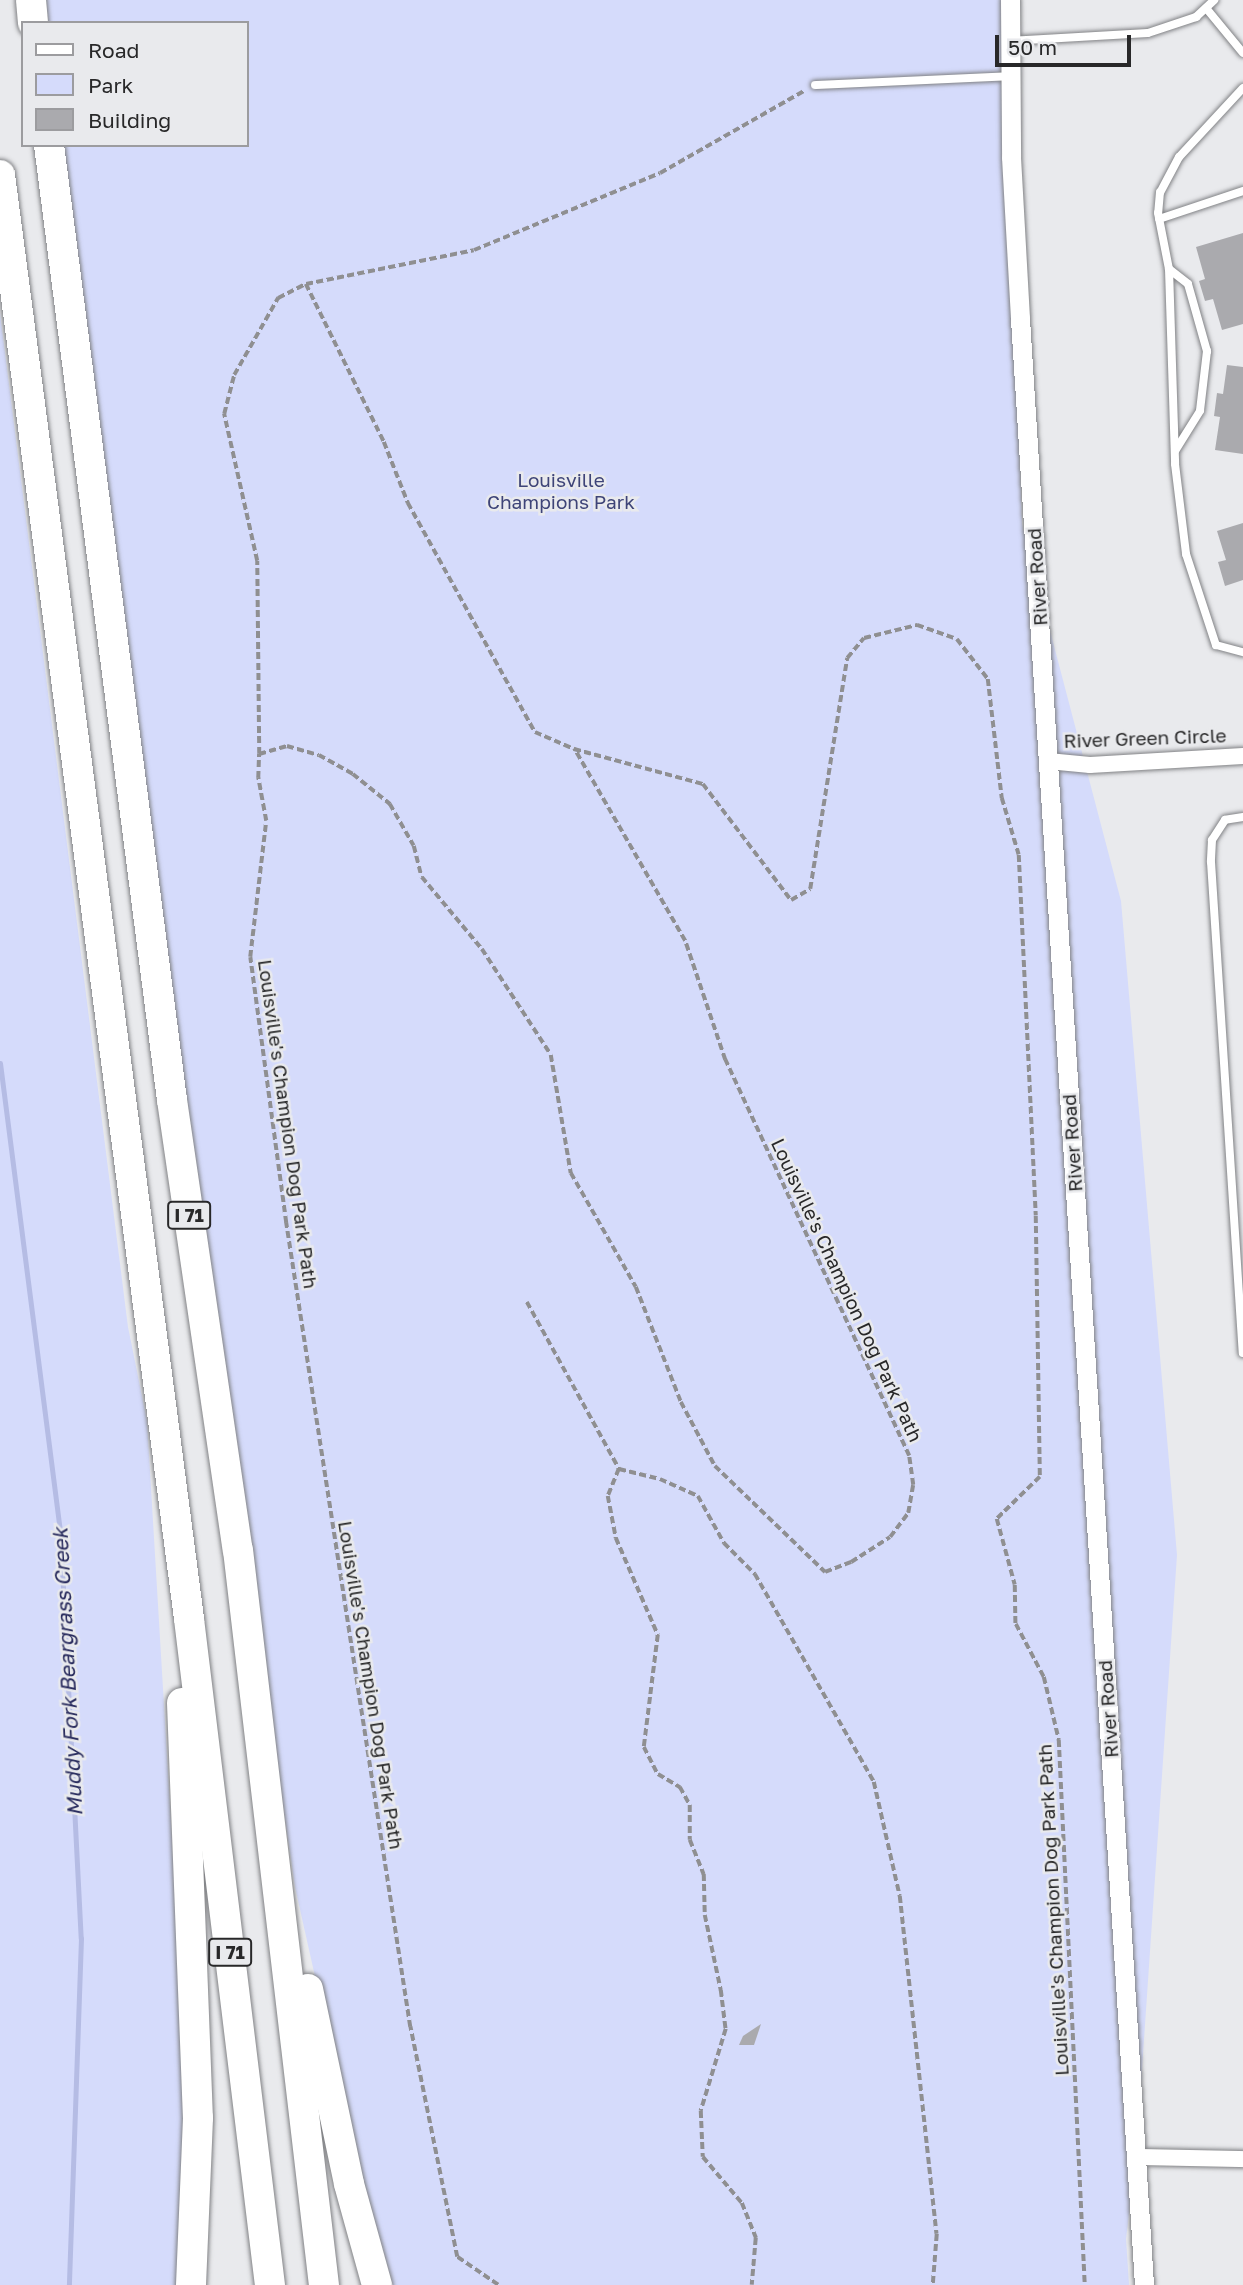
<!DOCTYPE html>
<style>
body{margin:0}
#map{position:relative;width:1243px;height:2285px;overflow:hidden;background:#e9eaed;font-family:"Golos Text",sans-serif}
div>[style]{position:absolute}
.green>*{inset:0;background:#d5dbfb}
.stream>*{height:5px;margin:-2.5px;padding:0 2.5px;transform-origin:2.5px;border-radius:2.5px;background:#b5bce4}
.building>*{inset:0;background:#aaaaae}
.path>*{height:3.5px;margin-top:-1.75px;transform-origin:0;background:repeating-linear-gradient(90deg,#8f8f91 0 7px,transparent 0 10.5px)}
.roads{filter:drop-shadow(0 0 2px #818285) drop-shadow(0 0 2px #818285)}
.service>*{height:8px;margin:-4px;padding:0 4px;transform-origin:4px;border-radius:4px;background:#fff}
.minor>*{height:16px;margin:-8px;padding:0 8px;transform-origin:8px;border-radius:8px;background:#fff}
.tertiary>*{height:19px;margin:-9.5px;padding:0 9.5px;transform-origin:9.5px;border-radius:9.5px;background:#fff}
.motorway>*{height:30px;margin:-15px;padding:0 15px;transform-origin:15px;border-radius:15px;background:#fff}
span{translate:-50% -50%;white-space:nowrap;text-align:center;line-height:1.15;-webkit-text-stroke:5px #e9eaed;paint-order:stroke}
.shield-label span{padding:2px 5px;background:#e9eaed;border:2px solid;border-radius:5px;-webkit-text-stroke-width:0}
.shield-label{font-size:18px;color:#282829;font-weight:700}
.park-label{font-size:19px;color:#3e4478}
.street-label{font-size:19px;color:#282829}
.water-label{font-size:21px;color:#282b5d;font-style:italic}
.legend{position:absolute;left:21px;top:21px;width:228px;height:126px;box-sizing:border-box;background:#e9eaed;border:2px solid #9c9c9f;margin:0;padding:9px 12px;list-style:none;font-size:21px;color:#282829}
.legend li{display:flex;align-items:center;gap:14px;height:35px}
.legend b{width:35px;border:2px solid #9c9c9f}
.scale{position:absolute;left:995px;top:35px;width:136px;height:32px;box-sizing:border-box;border:4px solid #282829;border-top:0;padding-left:9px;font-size:21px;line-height:24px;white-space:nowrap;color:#282829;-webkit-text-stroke:5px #e9eaed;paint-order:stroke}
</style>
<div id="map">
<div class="green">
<i style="clip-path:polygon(46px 0,1003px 0,1022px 524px,1121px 901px,1177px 1555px,1136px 2157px,1126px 2239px,1129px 2285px,384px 2285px,295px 1887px,125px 734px,61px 145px,247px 145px,247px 23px,48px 23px)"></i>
<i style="clip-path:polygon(0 313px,128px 1327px,147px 1421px,190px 2140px,180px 2285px,0 2285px)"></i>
</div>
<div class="stream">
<i style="left:0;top:1063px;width:470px;rotate:82.7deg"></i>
<i style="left:60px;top:1529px;width:410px;rotate:87.1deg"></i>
<i style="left:81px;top:1938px;width:347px;rotate:92deg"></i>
</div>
<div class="building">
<i style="clip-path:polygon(1243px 233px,1243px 324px,1222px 330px,1213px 299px,1205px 301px,1199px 281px,1205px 279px,1196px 247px)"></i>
<i style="clip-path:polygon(1227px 365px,1243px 367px,1243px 454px,1215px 450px,1220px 417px,1214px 416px,1217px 393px,1223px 394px)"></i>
<i style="clip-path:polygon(1243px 523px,1243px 580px,1225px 586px,1218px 562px,1226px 560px,1217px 531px)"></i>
<i style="clip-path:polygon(761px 2024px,754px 2045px,739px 2045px,743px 2036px)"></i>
</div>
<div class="path">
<i style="left:306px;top:284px;width:176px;rotate:63.7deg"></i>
<i style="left:384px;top:442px;width:66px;rotate:68.5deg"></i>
<i style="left:408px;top:503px;width:262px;rotate:61deg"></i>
<i style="left:535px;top:732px;width:43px;rotate:23.6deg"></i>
<i style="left:574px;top:749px;width:134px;rotate:15.2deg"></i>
<i style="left:703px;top:784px;width:146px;rotate:52.8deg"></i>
<i style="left:791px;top:900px;width:22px;rotate:-30deg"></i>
<i style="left:810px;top:889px;width:234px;rotate:-80.9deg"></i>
<i style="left:847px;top:658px;width:26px;rotate:-50deg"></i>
<i style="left:864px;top:638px;width:55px;rotate:-13.8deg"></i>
<i style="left:917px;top:625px;width:42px;rotate:19.3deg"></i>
<i style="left:957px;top:639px;width:51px;rotate:52.2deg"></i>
<i style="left:988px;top:679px;width:120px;rotate:83.3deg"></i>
<i style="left:1002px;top:798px;width:59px;rotate:73.4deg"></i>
<i style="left:1019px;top:855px;width:361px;rotate:87.3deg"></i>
<i style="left:1036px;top:1216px;width:261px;rotate:89.1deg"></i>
<i style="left:1040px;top:1477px;width:60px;rotate:135.7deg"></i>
<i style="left:997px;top:1519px;width:68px;rotate:74.7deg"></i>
<i style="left:1015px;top:1585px;width:39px;rotate:89deg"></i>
<i style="left:1016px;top:1624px;width:60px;rotate:62.2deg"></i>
<i style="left:1044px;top:1677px;width:65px;rotate:76.6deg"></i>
<i style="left:1059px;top:1740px;width:546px;rotate:87.27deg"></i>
<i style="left:259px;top:754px;width:193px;rotate:-90.6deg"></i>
<i style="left:257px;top:561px;width:151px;rotate:-102.7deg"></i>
<i style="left:224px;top:414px;width:40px;rotate:-75.6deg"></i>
<i style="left:234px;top:375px;width:89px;rotate:-60.3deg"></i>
<i style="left:278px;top:298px;width:31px;rotate:-27deg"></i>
<i style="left:306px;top:284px;width:171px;rotate:-11.4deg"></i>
<i style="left:474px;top:250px;width:201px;rotate:-22.5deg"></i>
<i style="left:660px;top:173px;width:166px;rotate:-29.7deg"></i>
<i style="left:527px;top:1302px;width:191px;rotate:61.1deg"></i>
<i style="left:619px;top:1469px;width:42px;rotate:13.7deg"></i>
<i style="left:660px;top:1479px;width:42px;rotate:24.1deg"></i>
<i style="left:698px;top:1496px;width:54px;rotate:61deg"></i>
<i style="left:724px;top:1543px;width:44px;rotate:45deg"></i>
<i style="left:755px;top:1574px;width:240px;rotate:60.2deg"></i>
<i style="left:874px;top:1782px;width:117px;rotate:77.2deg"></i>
<i style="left:900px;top:1896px;width:340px;rotate:83.8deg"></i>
<i style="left:937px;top:2234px;width:51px;rotate:94.5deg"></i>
<i style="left:619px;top:1469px;width:29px;rotate:112deg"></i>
<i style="left:608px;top:1496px;width:43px;rotate:79.2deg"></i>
<i style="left:616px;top:1538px;width:106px;rotate:66.6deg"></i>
<i style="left:658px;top:1635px;width:113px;rotate:97.1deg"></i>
<i style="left:644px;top:1747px;width:30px;rotate:63deg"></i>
<i style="left:658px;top:1774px;width:26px;rotate:31deg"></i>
<i style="left:680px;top:1787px;width:21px;rotate:61deg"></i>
<i style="left:690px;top:1805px;width:35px;rotate:90deg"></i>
<i style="left:690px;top:1840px;width:37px;rotate:68deg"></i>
<i style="left:704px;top:1874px;width:41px;rotate:88.6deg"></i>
<i style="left:705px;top:1915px;width:77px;rotate:78deg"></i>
<i style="left:721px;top:1990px;width:39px;rotate:83deg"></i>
<i style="left:726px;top:2029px;width:86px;rotate:107deg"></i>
<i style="left:701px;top:2111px;width:46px;rotate:87.5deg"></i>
<i style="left:703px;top:2157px;width:60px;rotate:49.7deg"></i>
<i style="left:742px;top:2203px;width:38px;rotate:68deg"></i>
<i style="left:756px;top:2238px;width:47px;rotate:94.9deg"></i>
<i style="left:498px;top:2285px;width:50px;rotate:-145.7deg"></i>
<i style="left:457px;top:2257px;width:235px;rotate:-101.5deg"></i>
<i style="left:410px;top:2027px;width:814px;rotate:-98.77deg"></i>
<i style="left:286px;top:1223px;width:268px;rotate:-97.7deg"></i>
<i style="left:250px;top:957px;width:137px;rotate:-83.3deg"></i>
<i style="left:266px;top:821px;width:44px;rotate:-100.5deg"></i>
<i style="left:258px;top:778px;width:24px;rotate:-88deg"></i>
<i style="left:259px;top:754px;width:29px;rotate:-16deg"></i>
<i style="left:287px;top:746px;width:33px;rotate:16deg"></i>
<i style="left:319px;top:755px;width:39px;rotate:29deg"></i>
<i style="left:353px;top:774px;width:48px;rotate:39deg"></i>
<i style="left:390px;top:804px;width:48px;rotate:60.3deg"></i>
<i style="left:414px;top:846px;width:32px;rotate:76deg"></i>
<i style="left:422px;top:877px;width:94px;rotate:50.2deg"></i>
<i style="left:482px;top:949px;width:126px;rotate:56.9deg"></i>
<i style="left:551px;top:1055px;width:120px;rotate:80.4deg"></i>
<i style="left:571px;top:1173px;width:131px;rotate:60.3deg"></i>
<i style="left:636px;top:1287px;width:123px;rotate:68.6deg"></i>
<i style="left:681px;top:1402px;width:72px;rotate:62deg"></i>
<i style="left:715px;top:1466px;width:153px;rotate:43.9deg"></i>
<i style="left:825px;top:1572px;width:28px;rotate:-21deg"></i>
<i style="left:851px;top:1562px;width:46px;rotate:-32.7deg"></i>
<i style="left:890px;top:1537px;width:30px;rotate:-53deg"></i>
<i style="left:908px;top:1513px;width:28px;rotate:-80deg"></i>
<i style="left:913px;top:1485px;width:29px;rotate:-98deg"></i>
<i style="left:909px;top:1456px;width:437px;rotate:-114.9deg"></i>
<i style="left:725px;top:1060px;width:126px;rotate:-108.6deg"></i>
<i style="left:685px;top:941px;width:222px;rotate:-120deg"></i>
</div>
<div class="roads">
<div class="service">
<i style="left:1206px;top:8px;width:58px;rotate:50.6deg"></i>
<i style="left:1009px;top:41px;width:139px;rotate:-3.3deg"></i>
<i style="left:1148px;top:33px;width:51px;rotate:-18.4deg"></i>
<i style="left:1196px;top:17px;width:25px;rotate:-43deg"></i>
<i style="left:815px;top:85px;width:195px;rotate:-2.6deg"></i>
<i style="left:1243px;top:88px;width:94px;rotate:132.8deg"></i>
<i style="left:1179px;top:157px;width:40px;rotate:118deg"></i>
<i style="left:1160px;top:192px;width:21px;rotate:95deg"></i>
<i style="left:1158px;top:213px;width:57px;rotate:78.9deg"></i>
<i style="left:1169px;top:269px;width:195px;rotate:88.2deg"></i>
<i style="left:1175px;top:464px;width:91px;rotate:83deg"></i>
<i style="left:1186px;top:554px;width:96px;rotate:71.8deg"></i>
<i style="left:1216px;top:645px;width:28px;rotate:15deg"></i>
<i style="left:1159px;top:219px;width:89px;rotate:-18.4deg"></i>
<i style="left:1169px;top:269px;width:24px;rotate:38deg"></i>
<i style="left:1188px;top:284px;width:70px;rotate:74.2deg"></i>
<i style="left:1207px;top:351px;width:60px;rotate:96.7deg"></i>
<i style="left:1200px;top:411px;width:47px;rotate:122deg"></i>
<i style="left:1243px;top:817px;width:18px;rotate:171deg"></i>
<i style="left:1225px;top:820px;width:24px;rotate:123deg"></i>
<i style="left:1212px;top:840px;width:22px;rotate:93deg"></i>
<i style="left:1211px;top:862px;width:492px;rotate:86.3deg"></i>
</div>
<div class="minor">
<i style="left:1048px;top:761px;width:42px;rotate:5.4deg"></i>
<i style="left:1090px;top:765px;width:153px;rotate:-3.4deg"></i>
<i style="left:1136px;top:2157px;width:107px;rotate:1.1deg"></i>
</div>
<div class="tertiary">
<i style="left:1010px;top:0;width:157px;rotate:89.6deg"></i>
<i style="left:1011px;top:157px;width:162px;rotate:86.8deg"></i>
<i style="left:1020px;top:319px;width:1970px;rotate:86.39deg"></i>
</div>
<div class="motorway">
<i style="left:31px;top:0;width:23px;rotate:85deg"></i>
<i style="left:49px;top:145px;width:963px;rotate:82.66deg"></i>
<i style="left:172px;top:1100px;width:455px;rotate:81.7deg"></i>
<i style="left:238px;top:1550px;width:740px;rotate:83.33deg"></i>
<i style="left:0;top:175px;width:1456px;rotate:82.54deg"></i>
<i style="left:189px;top:1619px;width:671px;rotate:83.07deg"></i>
<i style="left:182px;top:1703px;width:415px;rotate:87.8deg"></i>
<i style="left:198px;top:2118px;width:167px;rotate:92.4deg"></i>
<i style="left:308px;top:1989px;width:199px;rotate:78.1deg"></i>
<i style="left:349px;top:2184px;width:105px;rotate:74.5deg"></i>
</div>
</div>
<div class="shield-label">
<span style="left:189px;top:1215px">I 71</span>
<span style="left:230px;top:1952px">I 71</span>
</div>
<div class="park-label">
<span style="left:561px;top:491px">Louisville<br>Champions Park</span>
</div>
<div class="street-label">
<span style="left:1037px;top:577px;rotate:-94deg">River Road</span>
<span style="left:1145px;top:738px;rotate:-2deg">River Green Circle</span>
<span style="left:288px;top:1124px;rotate:82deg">Louisville's Champion Dog Park Path</span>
<span style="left:1072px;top:1143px;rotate:-94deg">River Road</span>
<span style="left:847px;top:1290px;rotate:65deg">Louisville's Champion Dog Park Path</span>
<span style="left:371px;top:1685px;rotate:81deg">Louisville's Champion Dog Park Path</span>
<span style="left:1108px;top:1709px;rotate:-94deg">River Road</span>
<span style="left:1053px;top:1910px;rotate:-93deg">Louisville's Champion Dog Park Path</span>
</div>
<div class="water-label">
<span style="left:67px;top:1672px;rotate:-93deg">Muddy Fork Beargrass Creek</span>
</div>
<ul class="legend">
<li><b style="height:9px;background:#fff"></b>Road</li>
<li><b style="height:19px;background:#d5dbfb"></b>Park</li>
<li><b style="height:19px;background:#aaaaae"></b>Building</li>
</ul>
<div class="scale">50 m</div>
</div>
